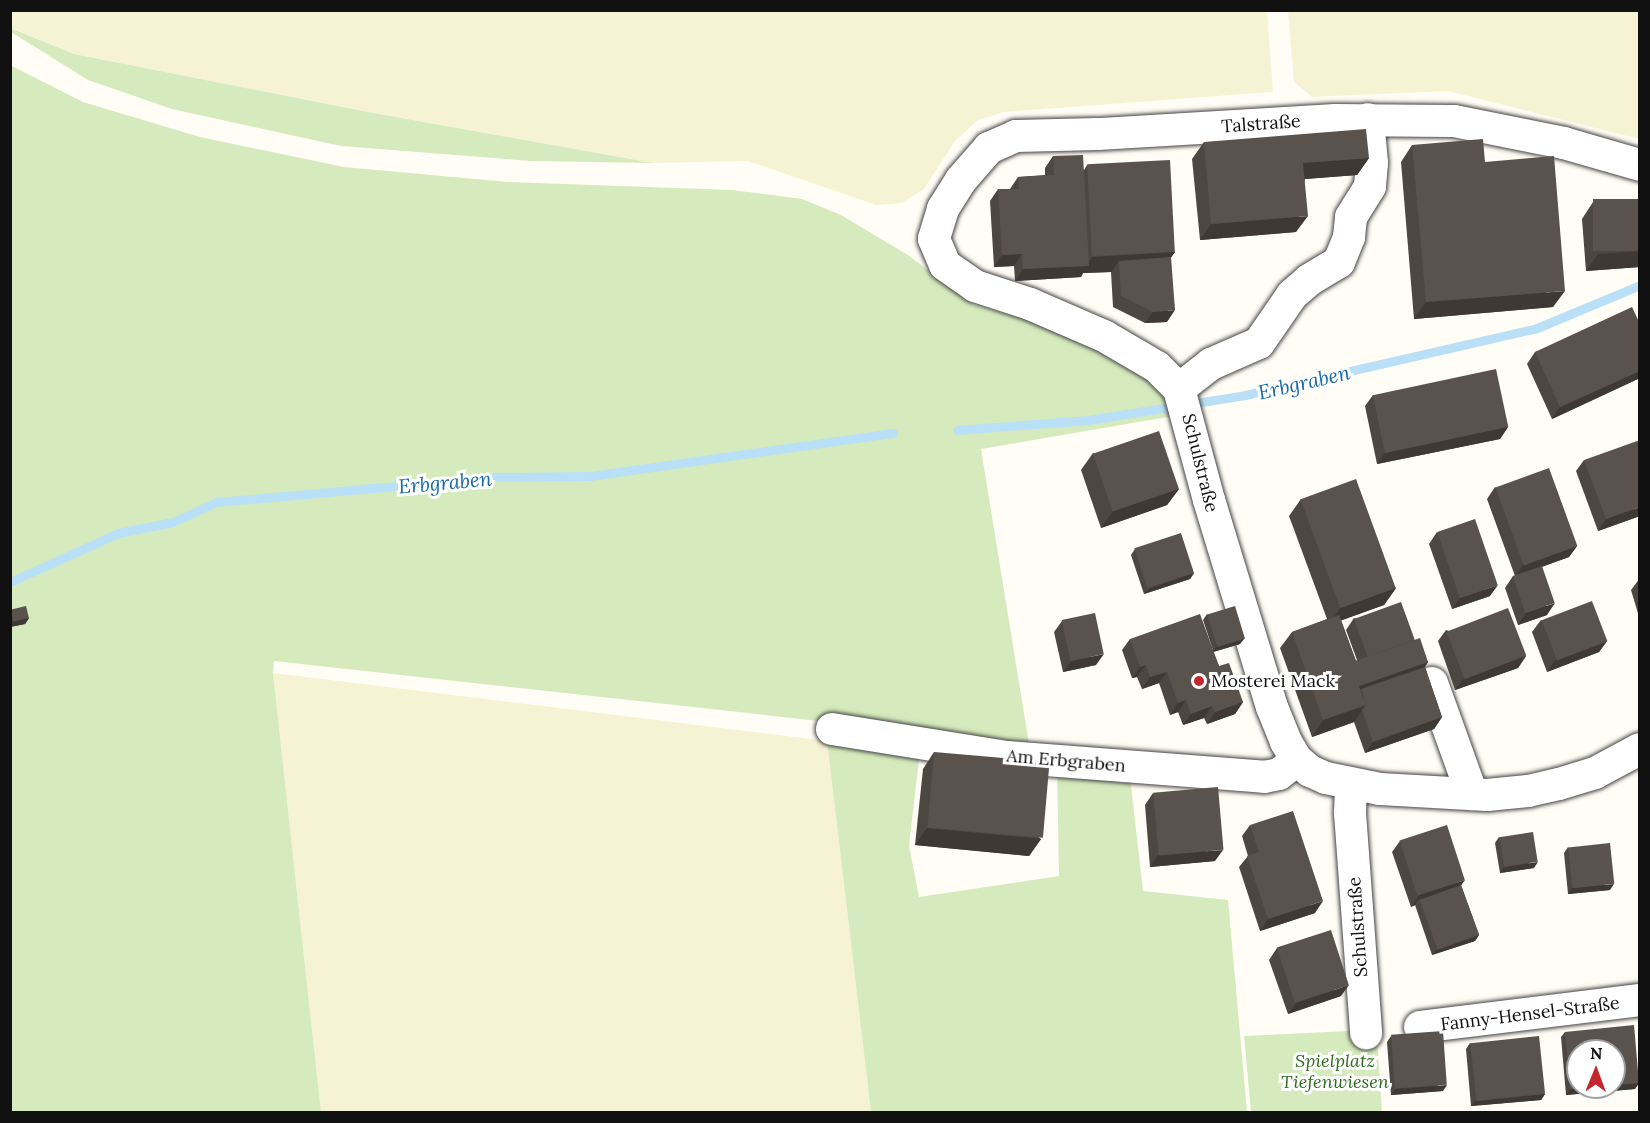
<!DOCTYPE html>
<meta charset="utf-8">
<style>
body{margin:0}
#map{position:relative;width:1650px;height:1123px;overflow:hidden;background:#fffdf5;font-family:Lora,serif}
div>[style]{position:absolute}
.farmland>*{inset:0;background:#f6f3d4}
.green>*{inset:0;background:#d5ebbd}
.stream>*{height:9px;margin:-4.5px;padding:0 4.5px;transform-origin:4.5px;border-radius:4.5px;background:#b9e0f7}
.roads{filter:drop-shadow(0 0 2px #444) drop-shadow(0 0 2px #444)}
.minor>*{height:32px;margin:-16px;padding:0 16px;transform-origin:16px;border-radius:16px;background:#fff}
.wall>*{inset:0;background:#4d4742}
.shaded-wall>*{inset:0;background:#3f3936}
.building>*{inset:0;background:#5a524d;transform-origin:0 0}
.dots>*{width:16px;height:16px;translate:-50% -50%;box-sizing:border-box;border:3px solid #fff;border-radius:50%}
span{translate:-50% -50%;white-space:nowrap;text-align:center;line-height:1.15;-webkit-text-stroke:6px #fff;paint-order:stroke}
.street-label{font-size:18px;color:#111}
.poi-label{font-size:18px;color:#111}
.left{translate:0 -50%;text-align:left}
.park-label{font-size:18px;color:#2f6b1f;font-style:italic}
.water-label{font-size:20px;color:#1768a6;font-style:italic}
.frame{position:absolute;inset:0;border:12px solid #111;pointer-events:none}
.north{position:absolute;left:1566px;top:1039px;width:60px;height:60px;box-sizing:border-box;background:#fff;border:2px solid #a0a0a0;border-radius:50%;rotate:1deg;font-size:16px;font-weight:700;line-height:24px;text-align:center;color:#111}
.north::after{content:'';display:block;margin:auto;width:21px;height:27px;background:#c4262e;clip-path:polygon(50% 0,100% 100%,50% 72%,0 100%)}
</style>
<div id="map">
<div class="farmland">
<i style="clip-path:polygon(10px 11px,1267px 11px,1273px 92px,1004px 112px,978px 120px,955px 141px,924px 189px,902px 203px,876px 205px,748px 161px,653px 163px,368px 112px,74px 54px,11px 28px)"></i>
<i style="clip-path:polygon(1288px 11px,1639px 11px,1639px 139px,1448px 91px,1312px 97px,1294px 82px)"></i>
<i style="clip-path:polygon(273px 673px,827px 741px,871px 1112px,321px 1112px)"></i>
</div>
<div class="green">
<i style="clip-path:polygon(10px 28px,74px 54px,368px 112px,653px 163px,531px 161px,341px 146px,172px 109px,88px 80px,11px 32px)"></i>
<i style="clip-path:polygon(10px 65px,83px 102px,200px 137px,344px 167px,508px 182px,732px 190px,802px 199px,841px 215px,908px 255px,974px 305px,1061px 329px,1116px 349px,1169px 394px,1173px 416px,981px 449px,1029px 744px,274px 661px,273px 673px,321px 1112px,11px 1112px)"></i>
<i style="clip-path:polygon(827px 741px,920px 750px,909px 846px,919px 897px,1059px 876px,1057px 766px,1129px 768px,1143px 891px,1228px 900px,1247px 1112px,871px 1112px)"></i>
<i style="clip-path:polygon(1349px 1031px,1377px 1038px,1382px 1112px,1251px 1112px,1244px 1036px)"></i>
</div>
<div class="stream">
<i style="left:957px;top:430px;width:131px;rotate:-4.4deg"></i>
<i style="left:1088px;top:420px;width:159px;rotate:-9deg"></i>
<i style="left:1245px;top:395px;width:300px;rotate:-12.9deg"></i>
<i style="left:1537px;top:328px;width:112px;rotate:-22.7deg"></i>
<i style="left:10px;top:582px;width:119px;rotate:-24.4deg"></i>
<i style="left:118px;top:533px;width:56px;rotate:-11.3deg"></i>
<i style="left:173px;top:522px;width:47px;rotate:-24.9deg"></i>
<i style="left:216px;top:502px;width:281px;rotate:-5.1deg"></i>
<i style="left:496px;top:477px;width:94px;rotate:-0.6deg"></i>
<i style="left:590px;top:476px;width:306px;rotate:-8.1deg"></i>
</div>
<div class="roads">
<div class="minor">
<i style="left:1640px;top:165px;width:79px;rotate:-163.9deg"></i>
<i style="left:1564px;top:143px;width:112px;rotate:-168.7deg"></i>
<i style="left:1454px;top:121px;width:119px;rotate:-179.5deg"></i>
<i style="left:1335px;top:120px;width:238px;rotate:176.6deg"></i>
<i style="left:1097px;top:134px;width:81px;rotate:178.6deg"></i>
<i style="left:1016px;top:136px;width:30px;rotate:156deg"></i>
<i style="left:989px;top:148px;width:43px;rotate:131.2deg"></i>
<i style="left:961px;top:180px;width:34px;rotate:122deg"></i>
<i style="left:943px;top:209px;width:31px;rotate:107deg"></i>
<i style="left:934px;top:239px;width:28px;rotate:67deg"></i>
<i style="left:945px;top:265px;width:37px;rotate:35deg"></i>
<i style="left:975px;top:286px;width:58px;rotate:18.1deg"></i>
<i style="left:1030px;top:304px;width:81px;rotate:23.4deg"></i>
<i style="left:1104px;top:336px;width:61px;rotate:30.3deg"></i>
<i style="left:1157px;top:367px;width:31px;rotate:45deg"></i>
<i style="left:1179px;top:389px;width:115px;rotate:74.9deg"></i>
<i style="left:1209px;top:500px;width:216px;rotate:73.1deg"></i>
<i style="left:1272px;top:707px;width:38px;rotate:68deg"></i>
<i style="left:1286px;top:742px;width:21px;rotate:59deg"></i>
<i style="left:1297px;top:760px;width:17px;rotate:40deg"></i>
<i style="left:1310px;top:771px;width:17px;rotate:24deg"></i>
<i style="left:1326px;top:778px;width:55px;rotate:11.5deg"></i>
<i style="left:1380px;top:789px;width:107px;rotate:3.2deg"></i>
<i style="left:1487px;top:795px;width:41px;rotate:-5.6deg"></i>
<i style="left:1528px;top:791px;width:32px;rotate:-13deg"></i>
<i style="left:1559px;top:784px;width:38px;rotate:-17deg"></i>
<i style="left:1595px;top:773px;width:51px;rotate:-28.1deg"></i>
<i style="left:1179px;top:389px;width:41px;rotate:-38deg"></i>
<i style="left:1211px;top:364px;width:52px;rotate:-23.6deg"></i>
<i style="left:1259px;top:343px;width:58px;rotate:-55.5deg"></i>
<i style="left:1292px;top:295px;width:23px;rotate:-41deg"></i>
<i style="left:1309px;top:280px;width:35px;rotate:-31deg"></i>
<i style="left:1339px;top:262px;width:27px;rotate:-68deg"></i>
<i style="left:1349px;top:237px;width:20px;rotate:-84deg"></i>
<i style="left:1351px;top:217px;width:36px;rotate:-58deg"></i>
<i style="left:1370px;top:186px;width:23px;rotate:-85deg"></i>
<i style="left:1372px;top:163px;width:44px;rotate:-95.2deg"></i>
<i style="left:1432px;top:683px;width:118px;rotate:70.2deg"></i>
<i style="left:832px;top:729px;width:177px;rotate:9.1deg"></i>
<i style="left:1007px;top:757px;width:258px;rotate:4.4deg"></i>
<i style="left:1264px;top:777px;width:15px;rotate:-11deg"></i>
<i style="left:1279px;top:774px;width:23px;rotate:-38deg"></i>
<i style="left:1351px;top:785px;width:28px;rotate:92deg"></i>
<i style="left:1350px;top:813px;width:221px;rotate:85.8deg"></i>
<i style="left:1420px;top:1027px;width:222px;rotate:-7deg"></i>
</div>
</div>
<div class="wall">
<i style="clip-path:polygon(1204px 142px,1369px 158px,1357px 175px,1305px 179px,1296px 232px,1200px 240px,1192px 159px)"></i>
<i style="clip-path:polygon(1412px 145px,1485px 162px,1553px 307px,1414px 319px,1401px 162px)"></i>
<i style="clip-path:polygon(1053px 156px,1084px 170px,1087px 165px,1175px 252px,1171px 257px,1167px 322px,1145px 323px,1113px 307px,1111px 272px,1083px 273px,1081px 277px,1015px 281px,1014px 266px,994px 267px,990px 201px,998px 189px,1010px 189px,1018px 177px,1045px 175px,1045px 168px)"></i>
<i style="clip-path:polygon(1640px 199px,1640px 267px,1586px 271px,1582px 219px,1593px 202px)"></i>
<i style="clip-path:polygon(1640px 324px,1640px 378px,1552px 419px,1527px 364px,1535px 352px)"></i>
<i style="clip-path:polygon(1373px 395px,1508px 427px,1500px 439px,1377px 464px,1365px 406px)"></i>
<i style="clip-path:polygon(1093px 453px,1179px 489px,1167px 505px,1101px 528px,1081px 470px)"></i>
<i style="clip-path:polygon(1584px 460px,1640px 516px,1598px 531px,1576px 471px)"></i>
<i style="clip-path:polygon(1495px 487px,1577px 546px,1569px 557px,1542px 567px,1547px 615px,1518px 625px,1505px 588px,1513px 576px,1515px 576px,1487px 499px)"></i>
<i style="clip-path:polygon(1301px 499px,1396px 588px,1384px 605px,1341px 620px,1356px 661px,1357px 660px,1346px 630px,1354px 618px,1415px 640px,1428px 662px,1425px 667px,1442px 717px,1434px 729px,1365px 753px,1354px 722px,1312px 737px,1280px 648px,1292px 632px,1327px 619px,1289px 516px)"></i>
<i style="clip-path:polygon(1437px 532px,1490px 596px,1452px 609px,1429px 544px)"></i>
<i style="clip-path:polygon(1135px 549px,1194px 573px,1190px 579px,1144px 594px,1131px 555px)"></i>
<i style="clip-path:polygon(1640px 578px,1640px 620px,1631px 590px)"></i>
<i style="clip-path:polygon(10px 609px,29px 618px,25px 624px,10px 627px)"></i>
<i style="clip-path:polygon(1207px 614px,1240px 644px,1213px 652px,1219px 666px,1243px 702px,1235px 714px,1207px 724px,1204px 718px,1183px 725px,1178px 712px,1170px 715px,1159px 683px,1142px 689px,1137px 677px,1132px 678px,1122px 650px,1130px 639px,1213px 650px,1203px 620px)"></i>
<i style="clip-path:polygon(1541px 620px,1607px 641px,1599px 652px,1547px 672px,1532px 632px)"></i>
<i style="clip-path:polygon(1062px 621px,1096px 665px,1063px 672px,1054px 632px)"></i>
<i style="clip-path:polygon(1446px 630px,1526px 656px,1518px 668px,1455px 690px,1438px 641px)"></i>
<i style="clip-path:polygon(934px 752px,1041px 839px,1029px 856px,915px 845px,923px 769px)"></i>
<i style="clip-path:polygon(1153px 793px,1215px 861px,1150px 867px,1145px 805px)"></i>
<i style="clip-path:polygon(1250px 825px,1315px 913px,1260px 931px,1239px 867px,1248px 856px,1242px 836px)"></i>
<i style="clip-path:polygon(1499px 837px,1534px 868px,1500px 873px,1495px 843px)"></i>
<i style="clip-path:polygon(1400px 841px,1461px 885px,1479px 935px,1475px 941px,1432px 955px,1415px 905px,1411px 907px,1392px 852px)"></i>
<i style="clip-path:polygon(1568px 847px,1610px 890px,1568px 894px,1564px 853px)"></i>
<i style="clip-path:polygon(1277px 948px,1341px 996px,1288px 1014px,1269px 960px)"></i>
<i style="clip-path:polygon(1565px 1032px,1639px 1083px,1635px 1089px,1566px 1095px,1561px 1037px)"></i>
<i style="clip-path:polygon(1391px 1036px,1443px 1091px,1391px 1095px,1387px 1042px)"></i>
<i style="clip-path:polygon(1470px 1043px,1545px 1094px,1541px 1100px,1471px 1106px,1466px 1049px)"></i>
</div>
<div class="shaded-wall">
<i style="clip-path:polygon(1369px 158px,1357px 175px,1292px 180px,1303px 163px)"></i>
<i style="clip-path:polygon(1308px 216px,1296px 232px,1200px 240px,1211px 224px)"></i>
<i style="clip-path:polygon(1640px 251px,1640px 267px,1586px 271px,1598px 254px)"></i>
<i style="clip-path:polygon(1175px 252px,1163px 269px,1119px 261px,1111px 272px,1083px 273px,1081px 277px,1015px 281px,1023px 269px,1086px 266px,1092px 257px)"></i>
<i style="clip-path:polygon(1022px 254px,1014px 266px,994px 267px,1002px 255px)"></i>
<i style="clip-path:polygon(1565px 291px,1553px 307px,1414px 319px,1426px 302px)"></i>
<i style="clip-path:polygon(1175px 310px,1167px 322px,1145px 323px,1153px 312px)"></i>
<i style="clip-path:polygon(1640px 371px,1640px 378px,1552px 419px,1560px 407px)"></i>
<i style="clip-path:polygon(1508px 427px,1500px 439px,1377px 464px,1385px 453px)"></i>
<i style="clip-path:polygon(1179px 489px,1167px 505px,1101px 528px,1113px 511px)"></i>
<i style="clip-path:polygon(1640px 507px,1640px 516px,1598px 531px,1606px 519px)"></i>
<i style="clip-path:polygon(1577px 546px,1569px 557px,1515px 576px,1523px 565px)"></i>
<i style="clip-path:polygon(1194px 573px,1190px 579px,1144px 594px,1148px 589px)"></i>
<i style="clip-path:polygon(1498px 585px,1490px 596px,1452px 609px,1460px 598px)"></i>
<i style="clip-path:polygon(1396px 588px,1384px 605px,1329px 625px,1340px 608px)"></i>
<i style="clip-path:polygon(1555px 603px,1547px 615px,1518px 625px,1526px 613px)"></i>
<i style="clip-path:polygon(29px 618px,25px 624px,10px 627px,10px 625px,13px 622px)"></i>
<i style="clip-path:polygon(1245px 638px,1240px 644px,1213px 652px,1217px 646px)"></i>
<i style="clip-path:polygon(1607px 641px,1599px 652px,1547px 672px,1555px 660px)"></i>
<i style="clip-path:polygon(1104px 654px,1096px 665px,1063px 672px,1071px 661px)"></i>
<i style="clip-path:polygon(1526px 656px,1518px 668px,1455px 690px,1463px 679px)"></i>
<i style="clip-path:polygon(1428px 662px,1417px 678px,1358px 699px,1359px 686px)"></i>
<i style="clip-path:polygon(1146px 665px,1137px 677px,1132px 678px,1140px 667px)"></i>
<i style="clip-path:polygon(1167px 672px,1159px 683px,1142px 689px,1150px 677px)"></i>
<i style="clip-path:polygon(1186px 700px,1178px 712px,1170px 715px,1178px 703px)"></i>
<i style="clip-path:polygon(1243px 702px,1235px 714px,1207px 724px,1215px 712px)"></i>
<i style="clip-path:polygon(1366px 705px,1354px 722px,1312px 737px,1323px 720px)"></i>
<i style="clip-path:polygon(1212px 706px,1204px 718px,1183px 725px,1191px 714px)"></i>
<i style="clip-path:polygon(1442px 717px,1434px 729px,1365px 753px,1373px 742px)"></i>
<i style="clip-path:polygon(927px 828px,1041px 839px,1029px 856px,915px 845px)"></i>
<i style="clip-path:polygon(1223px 850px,1215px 861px,1150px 867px,1158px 855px)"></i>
<i style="clip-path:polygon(1538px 862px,1534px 868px,1500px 873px,1504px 867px)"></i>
<i style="clip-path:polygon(1465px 880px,1457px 891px,1419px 899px,1415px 905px,1411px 907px,1419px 895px)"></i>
<i style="clip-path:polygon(1614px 884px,1610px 890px,1568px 894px,1572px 888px)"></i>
<i style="clip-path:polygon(1323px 901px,1315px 913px,1260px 931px,1268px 919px)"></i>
<i style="clip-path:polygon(1479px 935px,1475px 941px,1432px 955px,1436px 950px)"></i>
<i style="clip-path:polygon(1349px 985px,1341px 996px,1288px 1014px,1296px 1003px)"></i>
<i style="clip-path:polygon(1639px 1083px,1635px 1089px,1566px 1095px,1570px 1089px,1596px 1087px,1614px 1087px,1614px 1085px)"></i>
<i style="clip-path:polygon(1447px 1085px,1443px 1091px,1391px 1095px,1395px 1089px)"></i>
<i style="clip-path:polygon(1545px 1094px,1541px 1100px,1471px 1106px,1476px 1100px)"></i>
</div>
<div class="building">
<i style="clip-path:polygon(1366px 129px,1369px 158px,1303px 163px,1308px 216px,1211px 224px,1204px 142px)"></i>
<i style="clip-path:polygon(1483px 139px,1485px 162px,1554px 156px,1565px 291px,1426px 302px,1412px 145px)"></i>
<i style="clip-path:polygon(1083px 155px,1089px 266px,1023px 269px,1022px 254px,1002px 255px,998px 189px,1019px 189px,1018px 177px,1054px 175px,1053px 156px)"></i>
<i style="left:1170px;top:160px;width:92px;height:83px;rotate:87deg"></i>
<i style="left:1640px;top:199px;width:52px;height:47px;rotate:90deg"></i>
<i style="clip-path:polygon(1171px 257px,1175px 310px,1153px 312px,1121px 296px,1119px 261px)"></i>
<i style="clip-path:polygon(1632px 307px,1640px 324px,1640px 371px,1560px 407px,1535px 352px)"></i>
<i style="left:1496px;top:369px;width:59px;height:126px;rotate:78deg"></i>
<i style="left:1159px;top:431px;width:61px;height:70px;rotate:71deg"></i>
<i style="clip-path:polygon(1640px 440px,1640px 507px,1606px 519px,1584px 460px)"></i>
<i style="left:1549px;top:468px;width:83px;height:57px;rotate:70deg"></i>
<i style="left:1356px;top:479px;width:116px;height:59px;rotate:70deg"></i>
<i style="left:1475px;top:519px;width:70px;height:40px;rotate:71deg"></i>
<i style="left:1181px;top:533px;width:42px;height:49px;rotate:72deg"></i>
<i style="left:1542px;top:566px;width:39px;height:31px;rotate:71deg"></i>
<i style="left:1592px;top:601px;width:43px;height:54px;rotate:69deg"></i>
<i style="left:1401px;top:602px;width:40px;height:50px;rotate:70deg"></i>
<i style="left:26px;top:606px;width:12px;height:16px;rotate:76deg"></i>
<i style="left:1235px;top:606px;width:34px;height:29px;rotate:73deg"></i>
<i style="left:1508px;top:608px;width:51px;height:66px;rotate:69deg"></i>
<i style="left:1095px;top:613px;width:42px;height:34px;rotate:78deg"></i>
<i style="clip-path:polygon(1200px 614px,1219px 666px,1229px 663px,1243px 702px,1215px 712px,1212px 706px,1191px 714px,1186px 700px,1178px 703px,1167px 672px,1150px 677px,1146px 665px,1140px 667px,1130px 639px)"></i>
<i style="clip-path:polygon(1339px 615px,1356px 661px,1420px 638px,1428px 662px,1359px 686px,1366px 705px,1323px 720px,1292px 632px)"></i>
<i style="clip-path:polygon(1425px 667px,1442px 717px,1373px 742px,1362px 710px,1366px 705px,1361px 689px)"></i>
<i style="left:934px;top:752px;width:116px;height:76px;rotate:5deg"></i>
<i style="left:1218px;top:787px;width:63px;height:65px;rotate:85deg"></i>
<i style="clip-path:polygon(1293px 811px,1323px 901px,1268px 919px,1247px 856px,1259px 852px,1250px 825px)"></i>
<i style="left:1447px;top:825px;width:58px;height:50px;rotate:72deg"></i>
<i style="left:1533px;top:832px;width:30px;height:34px;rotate:81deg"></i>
<i style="left:1610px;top:843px;width:41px;height:42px;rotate:84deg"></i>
<i style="left:1461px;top:885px;width:53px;height:44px;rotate:70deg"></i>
<i style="left:1331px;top:930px;width:58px;height:57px;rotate:72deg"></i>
<i style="clip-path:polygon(1634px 1025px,1639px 1083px,1614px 1085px,1614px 1051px,1578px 1051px,1578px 1087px,1596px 1087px,1570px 1089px,1565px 1032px)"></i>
<i style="left:1443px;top:1031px;width:54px;height:52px;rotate:86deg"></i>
<i style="left:1539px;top:1036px;width:58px;height:69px;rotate:84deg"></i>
</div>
<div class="dots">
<i style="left:1199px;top:681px;background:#c4262e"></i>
</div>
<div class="street-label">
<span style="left:1261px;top:124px;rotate:-4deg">Talstraße</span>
<span style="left:1200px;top:463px;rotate:76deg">Schulstraße</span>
<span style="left:1066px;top:761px;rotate:5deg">Am Erbgraben</span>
<span style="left:1358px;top:927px;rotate:-94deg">Schulstraße</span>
<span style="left:1530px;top:1014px;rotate:-7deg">Fanny-Hensel-Straße</span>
</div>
<div class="poi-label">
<span class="left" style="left:1211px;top:681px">Mosterei Mack</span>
</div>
<div class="park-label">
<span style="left:1335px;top:1072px">Spielplatz<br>Tiefenwiesen</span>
</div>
<div class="water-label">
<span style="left:1304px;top:382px;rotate:-13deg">Erbgraben</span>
<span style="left:445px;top:482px;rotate:-5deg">Erbgraben</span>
</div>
<div class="frame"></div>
<div class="north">N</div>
</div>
